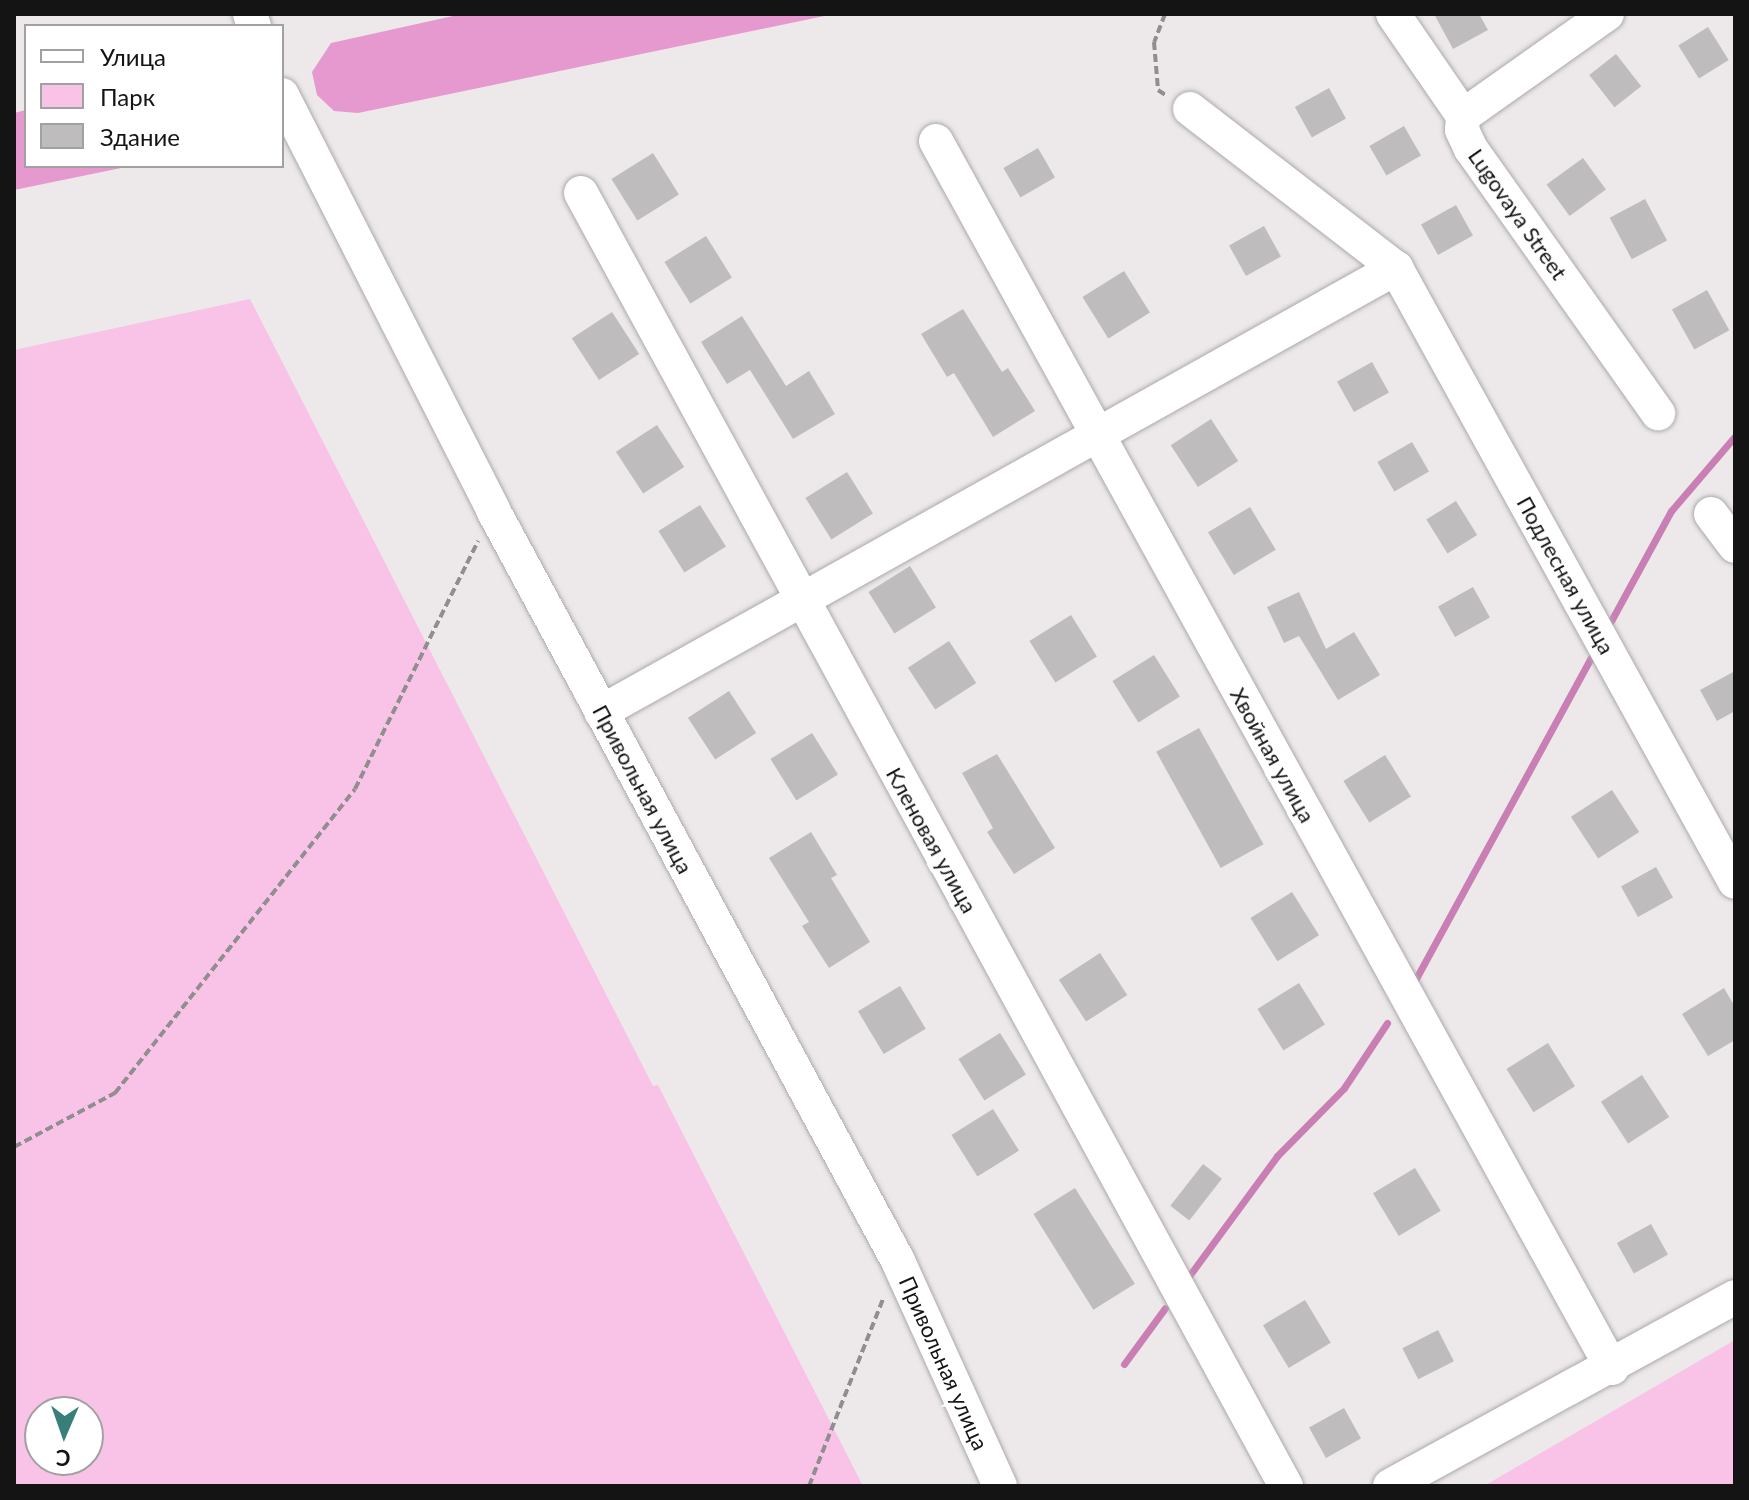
<!DOCTYPE html>
<meta charset="utf-8">
<style>
body{margin:0}
#map{position:relative;width:1749px;height:1500px;overflow:hidden;background:#ede9eb;font-family:Lato,sans-serif}
div>[style]{position:absolute}
.green>*{inset:0;background:#f9c2e7}
.forest>*{inset:0;background:#e699cf}
.stream>*{height:7px;margin:-3.5px;padding:0 3.5px;transform-origin:3.5px;border-radius:3.5px;background:#ca7fb4}
.building>*{inset:0;background:#bfbcbe;transform-origin:0 0}
.path>*{height:4px;margin-top:-2px;transform-origin:0;background:repeating-linear-gradient(90deg,#918e90 0 8px,transparent 0 12px)}
.roads{filter:drop-shadow(0 0 2px #aca9ab) drop-shadow(0 0 2px #aca9ab)}
.minor>*{height:34px;margin:-17px;padding:0 17px;transform-origin:17px;border-radius:17px;background:#fff}
span{translate:-50% -50%;white-space:nowrap;text-align:center;line-height:1.15;-webkit-text-stroke:8px #fff;paint-order:stroke}
.street-label{font-size:22px;color:#151415}
.frame{position:absolute;inset:0;border:16px solid #151415;pointer-events:none}
.legend{position:absolute;left:24px;top:24px;width:260px;height:144px;box-sizing:border-box;background:#fff;border:2px solid #a1a1a1;margin:0;padding:10px 14px;list-style:none;font-size:24px;color:#151415}
.legend li{display:flex;align-items:center;gap:16px;height:40px}
.legend b{width:40px;border:2px solid #a1a1a1}
.north{position:absolute;left:24px;top:1396px;width:80px;height:80px;box-sizing:border-box;background:#fff;border:2px solid #a1a1a1;border-radius:50%;rotate:182deg;font-size:22px;font-weight:700;line-height:32px;text-align:center;color:#151415}
.north::after{content:'';display:block;margin:auto;width:28px;height:36px;background:#387f7a;clip-path:polygon(50% 0,100% 100%,50% 72%,0 100%)}
</style>
<div id="map">
<div class="green">
<i style="clip-path:polygon(evenodd,250px 299px,653px 1086px,658px 1085px,863px 1486px,14px 1486px,14px 350px,250px 299px,40px 1412px,88px 1412px,88px 1460px,40px 1460px,40px 1412px)"></i>
<i style="clip-path:polygon(1735px 1340px,1735px 1486px,1484px 1486px)"></i>
</div>
<div class="forest">
<i style="clip-path:polygon(462px 14px,834px 14px,358px 113px,334px 111px,317px 95px,312px 72px,331px 43px)"></i>
<i style="clip-path:polygon(26px 110px,26px 166px,131px 166px,14px 190px,14px 113px)"></i>
</div>
<div class="stream">
<i style="left:1611px;top:621px;width:125px;rotate:-61.4deg"></i>
<i style="left:1671px;top:511px;width:99px;rotate:-49.5deg"></i>
<i style="left:1413px;top:984px;width:371px;rotate:-61.4deg"></i>
<i style="left:1189px;top:1276px;width:149px;rotate:-53.7deg"></i>
<i style="left:1277px;top:1156px;width:95px;rotate:-45.4deg"></i>
<i style="left:1344px;top:1088px;width:78px;rotate:-56.5deg"></i>
<i style="left:1124px;top:1364px;width:69px;rotate:-53.8deg"></i>
</div>
<div class="building">
<i style="clip-path:polygon(1434px 14px,1479px 14px,1488px 30px,1453px 49px)"></i>
<i style="left:1708px;top:27px;width:39px;height:35px;rotate:58deg"></i>
<i style="left:1616px;top:54px;width:41px;height:34px;rotate:52deg"></i>
<i style="left:1329px;top:88px;width:35px;height:39px;rotate:61deg"></i>
<i style="left:1404px;top:126px;width:34px;height:40px;rotate:60deg"></i>
<i style="left:1038px;top:148px;width:34px;height:40px;rotate:60deg"></i>
<i style="left:653px;top:153px;width:49px;height:49px;rotate:58deg"></i>
<i style="left:1583px;top:158px;width:39px;height:45px;rotate:54deg"></i>
<i style="left:1645px;top:199px;width:47px;height:40px;rotate:62deg"></i>
<i style="left:1456px;top:205px;width:35px;height:40px;rotate:61deg"></i>
<i style="left:1264px;top:226px;width:35px;height:40px;rotate:61deg"></i>
<i style="left:706px;top:236px;width:49px;height:49px;rotate:58deg"></i>
<i style="left:1124px;top:271px;width:49px;height:49px;rotate:58deg"></i>
<i style="left:1707px;top:290px;width:46px;height:40px;rotate:61deg"></i>
<i style="clip-path:polygon(963px 309px,1002px 372px,1008px 368px,1035px 411px,993px 437px,954px 373px,947px 377px,921px 334px)"></i>
<i style="left:612px;top:312px;width:50px;height:48px;rotate:57deg"></i>
<i style="clip-path:polygon(742px 316px,786px 386px,809px 371px,835px 414px,793px 439px,750px 370px,727px 384px,701px 342px)"></i>
<i style="left:1372px;top:362px;width:35px;height:40px;rotate:61deg"></i>
<i style="left:1211px;top:419px;width:50px;height:48px;rotate:57deg"></i>
<i style="left:657px;top:425px;width:50px;height:49px;rotate:57deg"></i>
<i style="left:1412px;top:442px;width:34px;height:40px;rotate:60deg"></i>
<i style="left:847px;top:472px;width:49px;height:49px;rotate:58deg"></i>
<i style="left:1456px;top:501px;width:40px;height:35px;rotate:58deg"></i>
<i style="left:700px;top:505px;width:49px;height:49px;rotate:58deg"></i>
<i style="left:1250px;top:507px;width:50px;height:49px;rotate:59deg"></i>
<i style="left:910px;top:566px;width:49px;height:49px;rotate:58deg"></i>
<i style="left:1473px;top:587px;width:35px;height:40px;rotate:61deg"></i>
<i style="clip-path:polygon(1299px 592px,1326px 649px,1354px 632px,1380px 675px,1338px 700px,1299px 636px,1284px 643px,1267px 607px)"></i>
<i style="left:1071px;top:615px;width:49px;height:49px;rotate:58deg"></i>
<i style="left:949px;top:641px;width:50px;height:49px;rotate:57deg"></i>
<i style="left:1154px;top:655px;width:49px;height:49px;rotate:58deg"></i>
<i style="clip-path:polygon(1735px 671px,1735px 711px,1717px 721px,1700px 690px)"></i>
<i style="left:729px;top:691px;width:50px;height:49px;rotate:57deg"></i>
<i style="left:1199px;top:728px;width:133px;height:49px;rotate:61deg"></i>
<i style="left:812px;top:733px;width:49px;height:49px;rotate:58deg"></i>
<i style="clip-path:polygon(997px 754px,1055px 848px,1014px 874px,987px 832px,993px 828px,962px 773px)"></i>
<i style="left:1385px;top:755px;width:49px;height:49px;rotate:58deg"></i>
<i style="left:1612px;top:790px;width:50px;height:49px;rotate:57deg"></i>
<i style="clip-path:polygon(811px 832px,837px 875px,831px 878px,870px 942px,829px 968px,802px 926px,809px 922px,769px 858px)"></i>
<i style="left:1656px;top:867px;width:35px;height:40px;rotate:61deg"></i>
<i style="left:1292px;top:892px;width:51px;height:49px;rotate:58deg"></i>
<i style="left:1100px;top:953px;width:50px;height:49px;rotate:57deg"></i>
<i style="left:1299px;top:983px;width:49px;height:49px;rotate:58deg"></i>
<i style="left:900px;top:986px;width:50px;height:49px;rotate:59deg"></i>
<i style="clip-path:polygon(1724px 988px,1735px 1007px,1735px 1040px,1708px 1056px,1682px 1014px)"></i>
<i style="left:1000px;top:1033px;width:49px;height:49px;rotate:58deg"></i>
<i style="left:1548px;top:1043px;width:51px;height:49px;rotate:58deg"></i>
<i style="left:1642px;top:1075px;width:50px;height:49px;rotate:57deg"></i>
<i style="left:993px;top:1109px;width:49px;height:49px;rotate:58deg"></i>
<i style="left:1203px;top:1164px;width:24px;height:53px;rotate:38deg"></i>
<i style="left:1415px;top:1168px;width:50px;height:49px;rotate:59deg"></i>
<i style="left:1075px;top:1188px;width:113px;height:49px;rotate:58deg"></i>
<i style="left:1651px;top:1224px;width:35px;height:39px;rotate:61deg"></i>
<i style="left:1305px;top:1300px;width:50px;height:49px;rotate:59deg"></i>
<i style="left:1438px;top:1330px;width:35px;height:40px;rotate:63deg"></i>
<i style="left:1344px;top:1408px;width:35px;height:40px;rotate:61deg"></i>
</div>
<div class="path">
<i style="left:1165px;top:14px;width:30px;rotate:111deg"></i>
<i style="left:1154px;top:42px;width:48px;rotate:85.2deg"></i>
<i style="left:1158px;top:90px;width:11px;rotate:34deg"></i>
<i style="left:14px;top:1147px;width:115px;rotate:-28.1deg"></i>
<i style="left:115px;top:1093px;width:387px;rotate:-51.7deg"></i>
<i style="left:355px;top:789px;width:277px;rotate:-63.6deg"></i>
<i style="left:809px;top:1486px;width:203px;rotate:-68.4deg"></i>
</div>
<div class="roads">
<div class="minor">
<i style="left:250px;top:14px;width:13px;rotate:72deg"></i>
<i style="left:1393px;top:14px;width:124px;rotate:55.5deg"></i>
<i style="left:1607px;top:14px;width:176px;rotate:144.7deg"></i>
<i style="left:1463px;top:116px;width:14px;rotate:94deg"></i>
<i style="left:1462px;top:130px;width:21px;rotate:65deg"></i>
<i style="left:1471px;top:149px;width:324px;rotate:54.7deg"></i>
<i style="left:282px;top:95px;width:466px;rotate:63deg"></i>
<i style="left:493px;top:510px;width:853px;rotate:61.66deg"></i>
<i style="left:898px;top:1261px;width:247px;rotate:65.6deg"></i>
<i style="left:1190px;top:109px;width:260px;rotate:37.7deg"></i>
<i style="left:1396px;top:268px;width:701px;rotate:61.1deg"></i>
<i style="left:936px;top:141px;width:1401px;rotate:61.15deg"></i>
<i style="left:581px;top:193px;width:1473px;rotate:61.4deg"></i>
<i style="left:1711px;top:514px;width:40px;rotate:53deg"></i>
<i style="left:601px;top:712px;width:911px;rotate:-29.18deg"></i>
<i style="left:1390px;top:1486px;width:393px;rotate:-28.7deg"></i>
</div>
</div>
<div class="street-label">
<span style="left:1518px;top:214px;rotate:55deg">Lugovaya Street</span>
<span style="left:1566px;top:575px;rotate:61deg">Подлесная улица</span>
<span style="left:1273px;top:755px;rotate:61deg">Хвойная улица</span>
<span style="left:643px;top:789px;rotate:62deg">Привольная улица</span>
<span style="left:932px;top:840px;rotate:61deg">Кленовая улица</span>
<span style="left:944px;top:1363px;rotate:66deg">Привольная улица</span>
</div>
<div class="frame"></div>
<ul class="legend">
<li><b style="height:10px;background:#fff"></b>Улица</li>
<li><b style="height:22px;background:#f9c2e7"></b>Парк</li>
<li><b style="height:22px;background:#bfbcbe"></b>Здание</li>
</ul>
<div class="north">С</div>
</div>
